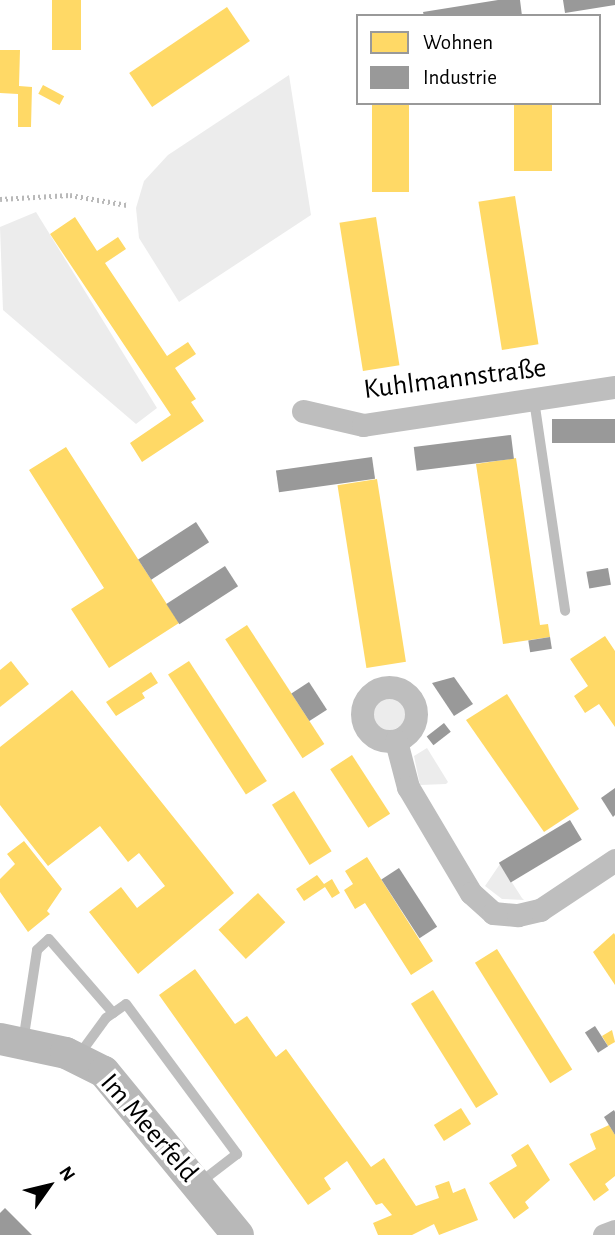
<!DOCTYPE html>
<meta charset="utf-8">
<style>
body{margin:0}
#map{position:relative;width:615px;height:1235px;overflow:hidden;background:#fff;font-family:"Alegreya Sans",sans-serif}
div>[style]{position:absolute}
.green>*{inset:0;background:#ececec}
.round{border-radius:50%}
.homes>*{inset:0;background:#ffd966;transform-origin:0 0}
.industry>*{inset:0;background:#999;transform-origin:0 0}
.path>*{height:4.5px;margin-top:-2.25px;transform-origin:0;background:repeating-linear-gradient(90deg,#b9b9b9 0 2px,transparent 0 5.5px)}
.lane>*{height:10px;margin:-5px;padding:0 5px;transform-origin:5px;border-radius:5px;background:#bebebe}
.street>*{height:23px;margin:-11.5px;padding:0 11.5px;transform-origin:11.5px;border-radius:11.5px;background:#bebebe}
.street>.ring{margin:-11.5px;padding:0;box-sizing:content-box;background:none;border:23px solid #bebebe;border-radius:50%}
.secondary>*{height:32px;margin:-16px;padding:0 16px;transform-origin:16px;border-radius:16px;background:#b8b8b8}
span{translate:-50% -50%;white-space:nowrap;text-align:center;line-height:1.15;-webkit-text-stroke:7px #fff;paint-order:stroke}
.street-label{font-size:28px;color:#000}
.legend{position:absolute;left:356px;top:14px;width:245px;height:91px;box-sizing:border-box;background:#fff;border:2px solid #999;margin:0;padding:9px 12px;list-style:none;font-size:21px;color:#000}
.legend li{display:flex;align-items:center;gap:14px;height:35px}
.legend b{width:35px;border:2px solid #999}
.north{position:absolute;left:14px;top:1151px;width:70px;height:70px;-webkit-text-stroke:5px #fff;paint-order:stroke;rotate:56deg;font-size:19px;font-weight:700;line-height:28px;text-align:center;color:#000}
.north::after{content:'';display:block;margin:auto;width:24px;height:32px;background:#000;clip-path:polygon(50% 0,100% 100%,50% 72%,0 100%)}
</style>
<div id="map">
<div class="green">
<i style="clip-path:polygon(289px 75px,311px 215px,179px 302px,139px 238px,136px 208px,144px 181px,168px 155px)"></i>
<i style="clip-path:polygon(36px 212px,157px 408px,136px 424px,3px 310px,0 227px)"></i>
<i class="round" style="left:372px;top:696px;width:34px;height:34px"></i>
<i style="clip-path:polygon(427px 748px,448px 782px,446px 784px,420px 785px,414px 756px)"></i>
<i style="clip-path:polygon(500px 864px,522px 898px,524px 900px,502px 899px,485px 886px)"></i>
</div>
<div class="homes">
<i style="left:52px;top:0;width:29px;height:50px"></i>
<i style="left:227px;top:7px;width:41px;height:118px;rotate:56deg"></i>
<i style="clip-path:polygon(0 50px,20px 50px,19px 86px,32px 87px,31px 127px,18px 127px,18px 94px,0 93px)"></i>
<i style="left:43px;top:85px;width:24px;height:10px;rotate:28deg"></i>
<i style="left:372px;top:103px;width:37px;height:89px"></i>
<i style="left:514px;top:103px;width:38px;height:68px"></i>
<i style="left:515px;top:196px;width:150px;height:37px;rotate:81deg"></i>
<i style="clip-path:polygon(75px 217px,97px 251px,118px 237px,126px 249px,105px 263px,167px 356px,188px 342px,196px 354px,175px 368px,196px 399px,191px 402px,204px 421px,142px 462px,130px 443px,171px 415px,50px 234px)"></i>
<i style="left:376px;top:217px;width:150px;height:37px;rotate:81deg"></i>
<i style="clip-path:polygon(66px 447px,179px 623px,109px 668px,71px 609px,104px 588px,29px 470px)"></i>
<i style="clip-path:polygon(516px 458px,540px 625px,548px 624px,550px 637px,503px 644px,476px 464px)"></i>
<i style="left:377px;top:479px;width:185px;height:40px;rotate:81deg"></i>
<i style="left:247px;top:625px;width:142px;height:26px;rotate:57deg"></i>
<i style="clip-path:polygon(605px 636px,615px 651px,615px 727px,599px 704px,585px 713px,574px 696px,588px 686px,570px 659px)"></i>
<i style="clip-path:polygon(11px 661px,29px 684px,0 707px,0 670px)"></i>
<i style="left:189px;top:661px;width:143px;height:25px;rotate:57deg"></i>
<i style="clip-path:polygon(151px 672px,158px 683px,142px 693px,145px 698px,116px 716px,106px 702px)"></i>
<i style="clip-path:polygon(72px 690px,234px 893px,138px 974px,89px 912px,121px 887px,137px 908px,165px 886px,139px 853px,128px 862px,100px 826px,48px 866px,0 805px,0 747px)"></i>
<i style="clip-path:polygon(507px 694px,579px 809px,544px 832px,466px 720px)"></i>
<i style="left:352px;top:755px;width:70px;height:26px;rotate:57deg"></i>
<i style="left:294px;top:791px;width:71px;height:26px;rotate:58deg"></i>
<i style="clip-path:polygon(24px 841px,62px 889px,47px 911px,50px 914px,28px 932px,0 892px,0 879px,15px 864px,7px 854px)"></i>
<i style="clip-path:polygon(367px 857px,433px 961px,411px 975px,365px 903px,355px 909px,344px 890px,353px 884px,345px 871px)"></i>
<i style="clip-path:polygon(317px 875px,324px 884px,332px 879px,340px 893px,332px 898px,325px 887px,304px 901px,296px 889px)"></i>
<i style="left:258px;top:893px;width:40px;height:54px;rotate:47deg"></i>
<i style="clip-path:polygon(614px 933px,615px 935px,615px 985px,593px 952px)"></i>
<i style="left:497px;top:949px;width:142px;height:26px;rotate:58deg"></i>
<i style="clip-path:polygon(195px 969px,235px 1024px,247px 1016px,276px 1057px,286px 1049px,371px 1167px,384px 1158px,416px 1206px,439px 1198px,435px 1186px,449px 1181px,453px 1193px,465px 1188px,478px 1220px,439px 1235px,434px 1224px,412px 1235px,378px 1235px,373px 1223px,392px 1215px,382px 1203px,376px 1205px,347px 1161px,324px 1178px,331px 1189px,308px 1205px,159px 995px)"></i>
<i style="left:433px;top:990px;width:123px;height:26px;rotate:58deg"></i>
<i style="clip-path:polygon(612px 1030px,615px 1042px,608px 1046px,602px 1036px)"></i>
<i style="left:461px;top:1108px;width:19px;height:32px;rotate:58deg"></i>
<i style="clip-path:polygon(609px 1125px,615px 1135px,615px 1176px,605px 1184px,609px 1190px,594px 1201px,569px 1164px,596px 1149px,590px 1134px)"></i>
<i style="clip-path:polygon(528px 1144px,550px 1180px,525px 1202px,529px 1208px,514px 1219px,489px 1183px,517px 1166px,511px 1155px)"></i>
</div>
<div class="industry">
<i style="clip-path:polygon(498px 0,520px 0,522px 16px,424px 16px,423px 12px)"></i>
<i style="clip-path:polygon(563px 0,615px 0,615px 5px,565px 13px)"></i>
<i style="left:615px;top:419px;width:24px;height:63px;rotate:90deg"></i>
<i style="left:511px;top:435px;width:24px;height:98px;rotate:83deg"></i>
<i style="left:372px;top:457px;width:22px;height:97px;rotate:82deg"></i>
<i style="left:196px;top:522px;width:24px;height:69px;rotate:57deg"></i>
<i style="left:225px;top:566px;width:24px;height:70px;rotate:57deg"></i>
<i style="left:608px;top:568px;width:17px;height:22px;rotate:80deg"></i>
<i style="left:550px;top:637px;width:12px;height:22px;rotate:81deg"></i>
<i style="clip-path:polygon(454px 677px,473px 704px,454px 716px,432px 683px)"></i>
<i style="left:309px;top:682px;width:33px;height:21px;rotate:57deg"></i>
<i style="left:444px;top:723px;width:11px;height:22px;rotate:52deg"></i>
<i style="clip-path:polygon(615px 788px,615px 815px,613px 817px,601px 798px)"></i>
<i style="left:570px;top:820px;width:23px;height:83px;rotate:59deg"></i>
<i style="left:399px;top:868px;width:70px;height:21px;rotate:57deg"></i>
<i style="left:595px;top:1026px;width:24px;height:12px;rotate:57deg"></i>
<i style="clip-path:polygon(614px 1110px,615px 1112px,615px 1135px,604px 1117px)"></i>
<i style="clip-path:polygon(5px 1208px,32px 1235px,0 1235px,0 1213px)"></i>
</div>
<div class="path">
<i style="left:0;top:199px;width:70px;rotate:-3.3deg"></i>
<i style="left:70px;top:195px;width:58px;rotate:10deg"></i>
</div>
<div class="lane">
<i style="left:534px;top:400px;width:213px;rotate:81.6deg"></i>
<i style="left:23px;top:1042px;width:93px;rotate:-81.3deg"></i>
<i style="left:37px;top:950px;width:16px;rotate:-43deg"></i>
<i style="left:49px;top:939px;width:98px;rotate:49.1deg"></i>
<i style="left:79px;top:1055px;width:46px;rotate:-53.9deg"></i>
<i style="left:106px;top:1018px;width:24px;rotate:-35deg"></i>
<i style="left:126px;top:1004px;width:187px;rotate:53.5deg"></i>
<i style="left:237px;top:1154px;width:49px;rotate:142.4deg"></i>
</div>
<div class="street">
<i style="left:303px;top:411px;width:62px;rotate:13.1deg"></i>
<i style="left:363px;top:425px;width:255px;rotate:-8.6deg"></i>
<i class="ring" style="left:362px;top:687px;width:31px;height:31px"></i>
<i style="left:396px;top:741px;width:48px;rotate:75.4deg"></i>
<i style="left:408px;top:787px;width:123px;rotate:59.3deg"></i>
<i style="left:471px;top:893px;width:30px;rotate:42deg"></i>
<i style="left:493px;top:913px;width:25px;rotate:5deg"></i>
<i style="left:518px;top:915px;width:23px;rotate:-13deg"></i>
<i style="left:540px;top:910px;width:90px;rotate:-33.7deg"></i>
<i style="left:604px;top:1235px;width:12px;rotate:-20deg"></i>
</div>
<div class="secondary">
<i style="left:0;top:1039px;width:67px;rotate:12deg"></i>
<i style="left:66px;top:1053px;width:42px;rotate:26.6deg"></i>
<i style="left:104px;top:1072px;width:211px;rotate:50.6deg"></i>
</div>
<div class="street-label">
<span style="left:455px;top:379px;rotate:-7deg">Kuhlmannstraße</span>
<span style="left:149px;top:1128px;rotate:49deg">Im Meerfeld</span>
</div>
<ul class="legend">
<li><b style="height:19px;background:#ffd966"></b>Wohnen</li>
<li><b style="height:19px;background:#999"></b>Industrie</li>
</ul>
<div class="north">N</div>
</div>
